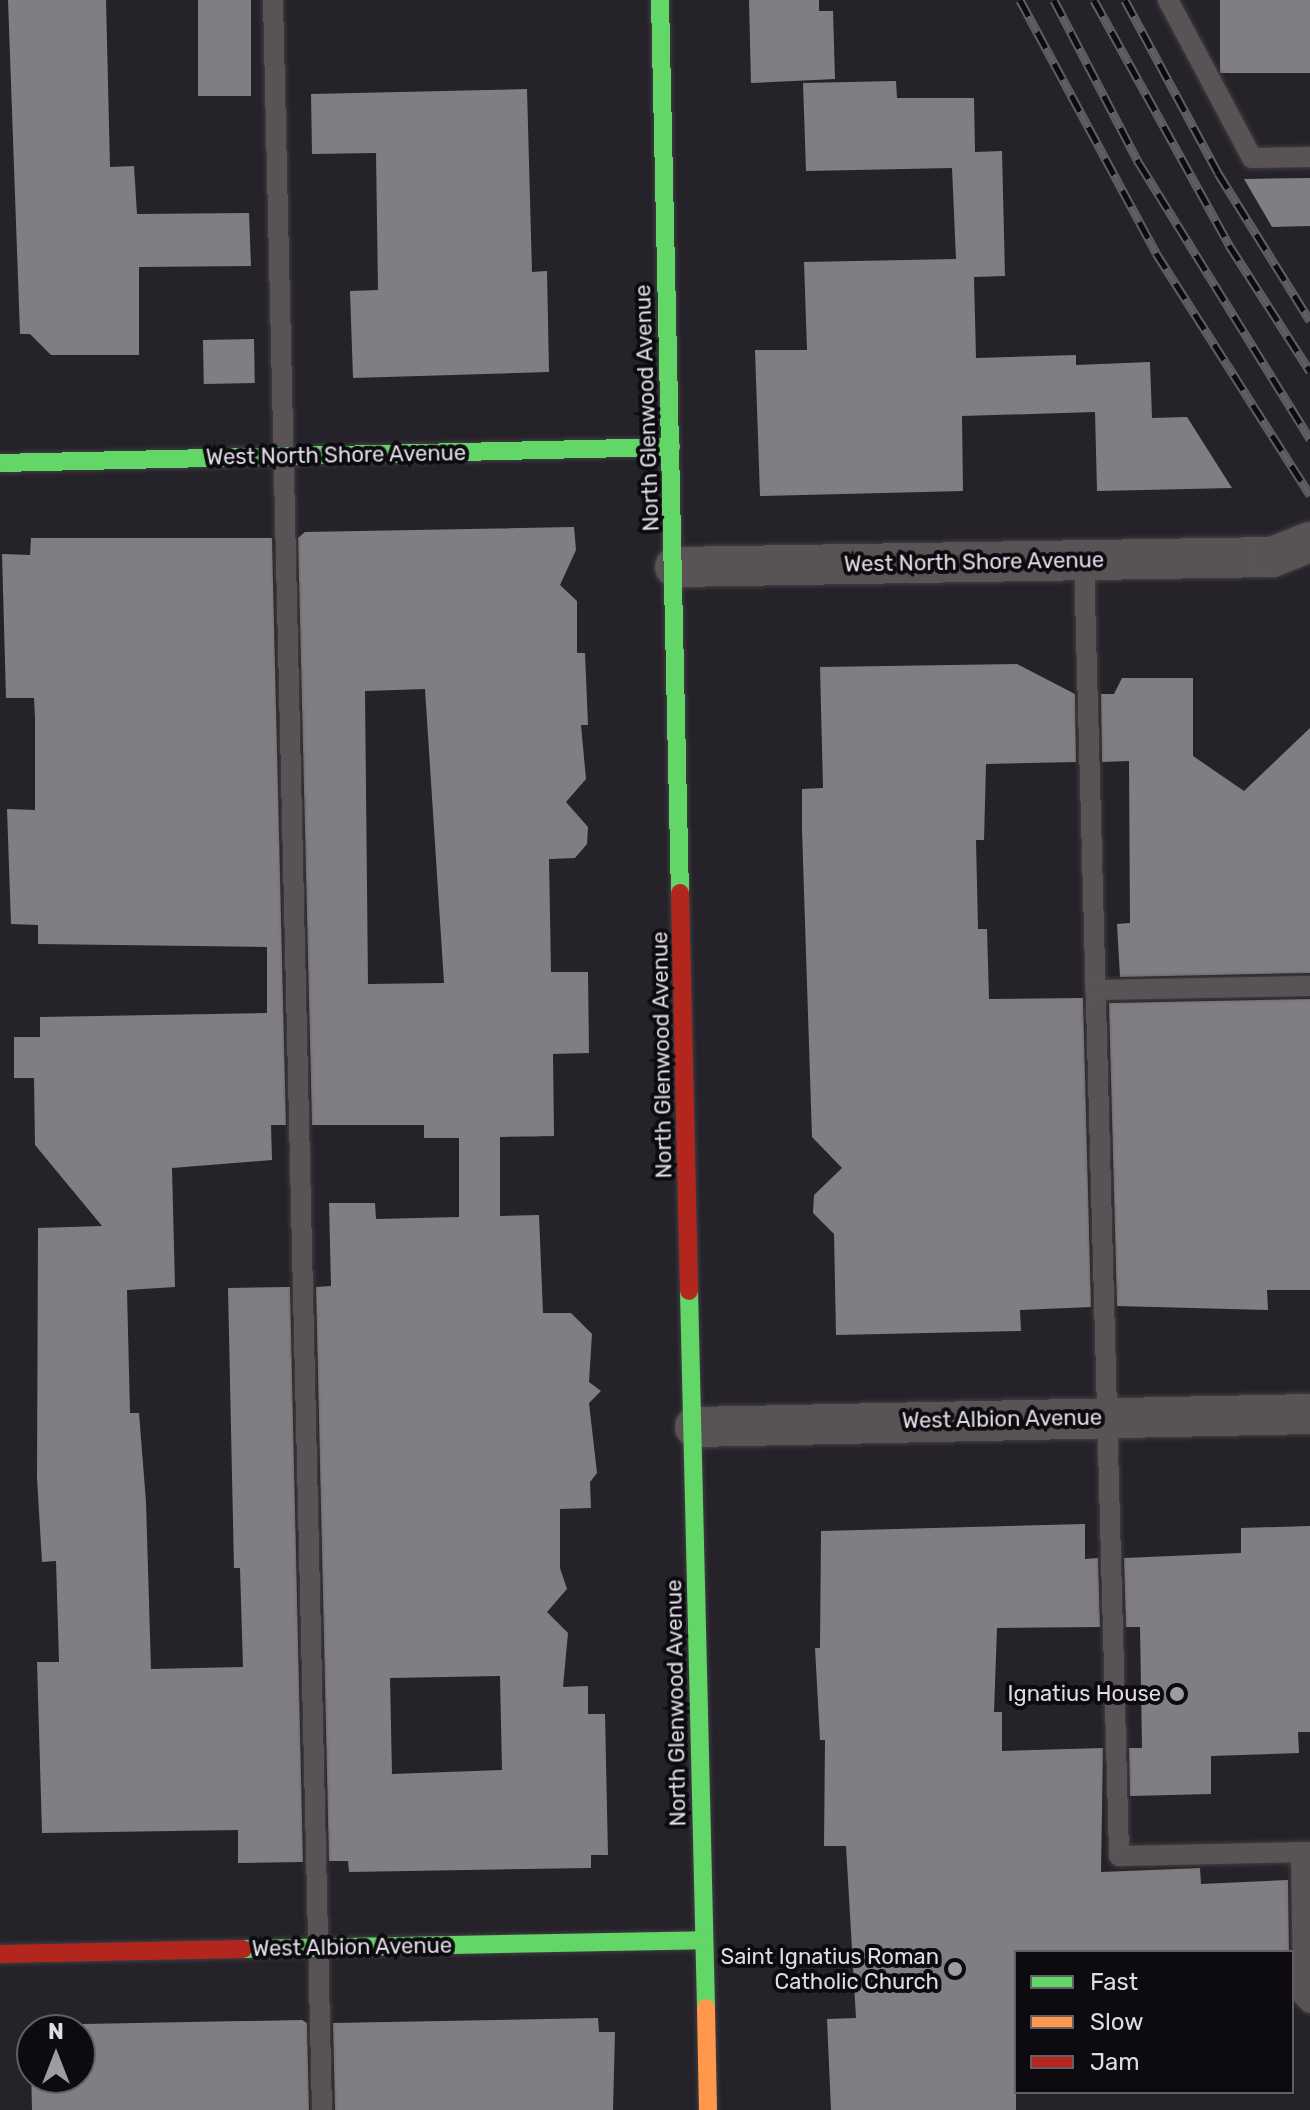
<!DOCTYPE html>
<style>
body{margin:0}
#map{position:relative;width:1310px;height:2110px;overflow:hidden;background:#252329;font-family:Rubik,sans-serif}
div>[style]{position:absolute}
.building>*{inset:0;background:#817e83;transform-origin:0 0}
.roads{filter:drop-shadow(0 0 2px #3f3e42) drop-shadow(0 0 2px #3f3e42)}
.lane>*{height:20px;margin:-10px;padding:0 10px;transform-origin:10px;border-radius:10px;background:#595355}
.street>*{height:40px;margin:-20px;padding:0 20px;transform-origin:20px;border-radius:20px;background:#595355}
.fast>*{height:18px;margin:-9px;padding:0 9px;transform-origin:9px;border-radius:9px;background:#63d668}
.slow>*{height:18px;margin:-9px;padding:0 9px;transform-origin:9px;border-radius:9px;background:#ff974d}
.jam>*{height:18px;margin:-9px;padding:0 9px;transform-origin:9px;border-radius:9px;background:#b3261e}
.rail>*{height:9px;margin-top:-4.5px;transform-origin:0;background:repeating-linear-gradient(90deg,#0d0b10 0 18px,#615e62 0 36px);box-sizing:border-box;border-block:2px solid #615e62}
.dots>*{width:22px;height:22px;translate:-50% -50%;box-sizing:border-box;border:4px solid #0d0b10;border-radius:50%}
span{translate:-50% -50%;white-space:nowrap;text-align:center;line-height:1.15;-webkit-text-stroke:8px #0d0b10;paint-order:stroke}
.street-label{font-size:22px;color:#dfdce5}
.poi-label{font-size:22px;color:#dfdce5}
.right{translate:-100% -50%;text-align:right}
.legend{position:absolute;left:1014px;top:1950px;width:280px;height:144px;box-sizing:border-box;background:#0d0b10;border:2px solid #615f65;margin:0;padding:10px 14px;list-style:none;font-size:24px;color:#dfdce5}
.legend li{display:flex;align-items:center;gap:16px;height:40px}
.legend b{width:40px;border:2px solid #615f65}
.north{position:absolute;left:16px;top:2014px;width:80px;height:80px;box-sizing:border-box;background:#0d0b10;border:2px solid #615f65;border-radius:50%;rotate:0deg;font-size:22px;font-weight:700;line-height:32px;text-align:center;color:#dfdce5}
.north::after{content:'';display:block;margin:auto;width:28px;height:36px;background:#9e9ba3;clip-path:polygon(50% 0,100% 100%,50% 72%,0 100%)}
</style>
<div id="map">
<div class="building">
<i style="clip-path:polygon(8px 0,106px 0,110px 167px,134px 166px,137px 214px,249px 213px,251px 266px,139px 267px,139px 355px,51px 355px,30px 334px,20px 334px)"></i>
<i style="left:198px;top:0;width:53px;height:96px"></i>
<i style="clip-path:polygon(749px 0,819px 0,819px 11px,833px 11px,835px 79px,751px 83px)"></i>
<i style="left:1220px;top:0;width:90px;height:73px"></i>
<i style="clip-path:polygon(896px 81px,897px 98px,974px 98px,975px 152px,1002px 151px,1005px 276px,974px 277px,976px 358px,1076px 355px,1076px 365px,1150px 362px,1152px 418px,1187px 417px,1232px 488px,1097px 491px,1095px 412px,962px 416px,963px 491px,760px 496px,755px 350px,807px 350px,804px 262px,956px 259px,952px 168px,806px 171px,803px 83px)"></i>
<i style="clip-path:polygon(527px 89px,532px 272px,547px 271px,549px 372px,353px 378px,350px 291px,378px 290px,376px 153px,312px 154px,311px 94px)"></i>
<i style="clip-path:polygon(1310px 178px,1310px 226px,1272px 227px,1244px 179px)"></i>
<i style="left:254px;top:339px;width:44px;height:51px;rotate:89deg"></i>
<i style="clip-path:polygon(evenodd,574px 527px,576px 550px,560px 585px,577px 601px,577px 653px,585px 653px,588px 725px,581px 725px,586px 779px,566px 802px,588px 827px,587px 844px,575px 858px,549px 859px,551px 972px,588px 972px,589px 1053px,553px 1054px,554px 1136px,500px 1137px,500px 1216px,539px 1215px,543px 1313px,571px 1313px,592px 1334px,589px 1382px,601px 1391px,589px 1403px,597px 1473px,590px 1482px,591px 1508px,560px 1509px,560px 1568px,567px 1589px,547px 1612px,568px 1633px,563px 1687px,588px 1686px,588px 1714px,605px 1714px,608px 1855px,591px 1855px,591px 1868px,349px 1872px,348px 1861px,329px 1861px,316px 1287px,331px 1286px,329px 1203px,375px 1203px,376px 1219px,459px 1217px,459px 1138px,424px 1138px,424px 1125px,312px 1125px,298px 538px,305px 532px,574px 527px,425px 689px,444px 983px,368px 984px,365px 691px,425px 689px,574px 527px,500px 1676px,502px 1770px,392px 1774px,390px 1678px,500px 1676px)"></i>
<i style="clip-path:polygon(31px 538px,272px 538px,286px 1125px,271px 1125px,272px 1160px,172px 1168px,175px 1287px,127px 1290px,130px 1413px,139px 1413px,146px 1502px,151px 1669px,243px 1667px,240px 1568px,234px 1568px,228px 1288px,290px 1287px,303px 1862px,238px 1863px,238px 1830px,42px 1833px,37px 1662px,59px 1662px,56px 1561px,42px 1562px,37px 1478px,38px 1228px,102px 1226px,35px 1145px,34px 1078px,14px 1078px,14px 1037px,40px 1037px,40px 1017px,267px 1013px,267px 947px,38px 944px,38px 925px,11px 924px,7px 809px,35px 810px,35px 718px,34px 698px,6px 698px,2px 554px,30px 555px)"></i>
<i style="clip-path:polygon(1017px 664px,1075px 694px,1076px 762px,986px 764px,984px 840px,976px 840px,978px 929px,987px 929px,989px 999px,1083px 998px,1091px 1307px,1020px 1310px,1021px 1331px,836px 1335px,834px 1234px,813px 1213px,814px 1195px,842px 1168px,812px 1137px,802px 830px,802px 789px,823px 788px,820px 667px)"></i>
<i style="clip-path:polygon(1122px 678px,1193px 678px,1193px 756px,1244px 791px,1310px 728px,1310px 973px,1120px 977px,1117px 924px,1130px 923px,1129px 761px,1102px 762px,1101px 694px,1114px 694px)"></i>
<i style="clip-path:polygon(1310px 999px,1310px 1290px,1267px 1290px,1268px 1310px,1117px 1306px,1109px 1003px)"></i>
<i style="clip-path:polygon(1085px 1524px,1085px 1559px,1098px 1558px,1100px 1627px,997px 1628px,994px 1712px,1002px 1712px,1002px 1751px,1103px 1748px,1101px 1872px,1200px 1868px,1201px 1884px,1288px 1880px,1289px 1952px,1016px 1952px,1016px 2110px,831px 2110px,827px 2019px,856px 2018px,846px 1846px,824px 1846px,825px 1740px,820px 1740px,815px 1648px,820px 1648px,821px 1531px)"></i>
<i style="clip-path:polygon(1310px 1526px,1310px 1732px,1298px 1732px,1299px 1753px,1211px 1756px,1211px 1794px,1130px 1796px,1129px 1748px,1142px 1748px,1140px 1627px,1126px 1627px,1124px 1558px,1241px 1553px,1241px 1528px)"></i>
<i style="clip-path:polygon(598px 2018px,599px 2032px,615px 2032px,613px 2110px,335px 2110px,333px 2023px)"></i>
<i style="clip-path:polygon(evenodd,302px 2020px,307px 2023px,309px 2110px,32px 2110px,30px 2025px,302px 2020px,32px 2030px,80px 2030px,80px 2078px,32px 2078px,32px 2030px)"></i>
</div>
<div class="roads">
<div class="lane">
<i style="left:273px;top:0;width:2111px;rotate:88.67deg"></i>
<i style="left:1168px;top:0;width:179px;rotate:62deg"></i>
<i style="left:1252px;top:158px;width:58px;rotate:-1deg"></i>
<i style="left:1084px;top:560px;width:1296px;rotate:88.45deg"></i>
<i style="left:1119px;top:1856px;width:191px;rotate:-1.2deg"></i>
<i style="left:1095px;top:990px;width:215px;rotate:-1.1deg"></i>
<i style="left:1301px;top:1852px;width:144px;rotate:89.2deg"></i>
<i style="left:1303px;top:1996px;width:10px;rotate:45deg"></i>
</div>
<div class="street">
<i style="left:675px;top:567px;width:597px;rotate:-0.96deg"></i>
<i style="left:1272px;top:557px;width:41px;rotate:-21.5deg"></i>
<i style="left:695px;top:1427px;width:615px;rotate:-1.21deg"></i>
</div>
<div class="fast">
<i style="left:660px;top:0;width:893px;rotate:88.72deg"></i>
<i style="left:0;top:463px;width:671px;rotate:-1.37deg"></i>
<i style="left:689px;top:1291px;width:717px;rotate:88.64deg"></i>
<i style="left:243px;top:1949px;width:461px;rotate:-1.1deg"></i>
</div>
<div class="slow">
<i style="left:706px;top:2008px;width:102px;rotate:88.9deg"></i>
</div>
<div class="jam">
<i style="left:680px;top:893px;width:398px;rotate:88.7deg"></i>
<i style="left:0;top:1954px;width:243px;rotate:-1.2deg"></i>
</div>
</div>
<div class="rail">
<i style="left:1020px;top:0;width:287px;rotate:61.7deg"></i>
<i style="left:1156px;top:253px;width:287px;rotate:57.5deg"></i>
<i style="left:1054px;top:0;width:184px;rotate:62.5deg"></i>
<i style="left:1139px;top:163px;width:325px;rotate:58.2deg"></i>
<i style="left:1094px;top:0;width:280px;rotate:61.1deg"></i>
<i style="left:1229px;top:245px;width:150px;rotate:57.3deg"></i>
<i style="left:1125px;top:0;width:196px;rotate:61.7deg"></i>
<i style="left:1218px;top:173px;width:174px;rotate:58.1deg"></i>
</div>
<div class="dots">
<i style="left:1177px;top:1694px;background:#9e9ba3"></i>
<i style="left:955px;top:1969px;background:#9e9ba3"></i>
</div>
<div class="street-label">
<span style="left:647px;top:408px;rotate:-92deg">North Glenwood Avenue</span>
<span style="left:336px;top:455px;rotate:-1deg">West North Shore Avenue</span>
<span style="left:974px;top:562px;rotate:-1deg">West North Shore Avenue</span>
<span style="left:662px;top:1055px;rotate:-91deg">North Glenwood Avenue</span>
<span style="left:1002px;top:1419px;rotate:-1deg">West Albion Avenue</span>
<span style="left:676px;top:1703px;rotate:-91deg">North Glenwood Avenue</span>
<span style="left:352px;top:1947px;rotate:-1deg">West Albion Avenue</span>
</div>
<div class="poi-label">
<span class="right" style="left:1161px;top:1694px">Ignatius House</span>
<span class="right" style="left:939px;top:1969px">Saint Ignatius Roman<br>Catholic Church</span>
</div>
<ul class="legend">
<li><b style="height:10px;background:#63d668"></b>Fast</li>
<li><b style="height:10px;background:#ff974d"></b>Slow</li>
<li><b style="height:10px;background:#b3261e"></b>Jam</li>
</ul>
<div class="north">N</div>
</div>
